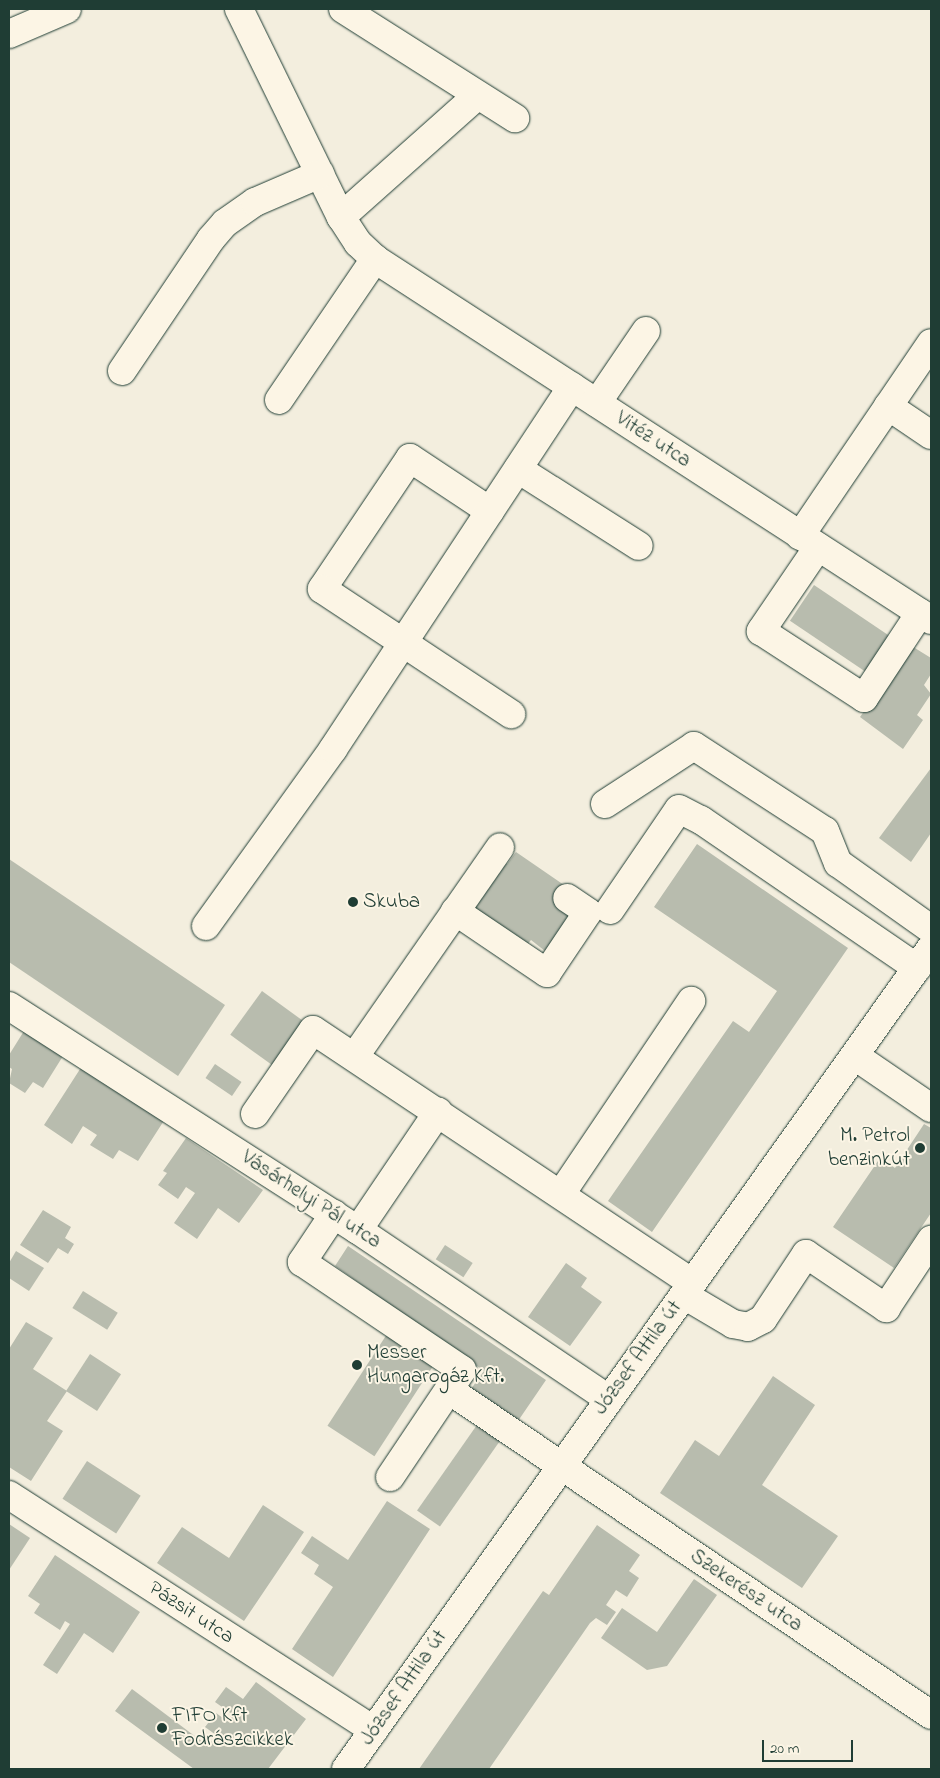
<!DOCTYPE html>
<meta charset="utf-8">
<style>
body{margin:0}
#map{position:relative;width:940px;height:1778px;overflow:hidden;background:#f3eede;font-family:"Indie Flower",sans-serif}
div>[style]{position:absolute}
.building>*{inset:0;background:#b8bcae;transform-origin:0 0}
.roads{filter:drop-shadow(0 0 1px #1f3d34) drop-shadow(0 0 1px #1f3d34)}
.minor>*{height:28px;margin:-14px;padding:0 14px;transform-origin:14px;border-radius:14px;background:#fcf5e5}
.major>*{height:28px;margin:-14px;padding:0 14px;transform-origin:14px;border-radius:14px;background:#fcf5e5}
.dots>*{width:14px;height:14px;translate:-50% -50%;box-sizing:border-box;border:2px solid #fcf5e5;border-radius:50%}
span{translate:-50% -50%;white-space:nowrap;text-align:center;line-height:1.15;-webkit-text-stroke:4px #fcf5e5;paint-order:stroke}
.street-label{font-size:21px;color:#1f3d34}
.poi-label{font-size:21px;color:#1f3d34}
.left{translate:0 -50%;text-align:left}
.right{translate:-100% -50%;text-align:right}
.frame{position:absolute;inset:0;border:10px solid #1f3d34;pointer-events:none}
.scale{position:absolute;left:762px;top:1740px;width:91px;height:22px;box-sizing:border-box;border:2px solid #1f3d34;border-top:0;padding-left:6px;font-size:15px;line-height:18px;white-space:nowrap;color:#1f3d34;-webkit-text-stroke:4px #fcf5e5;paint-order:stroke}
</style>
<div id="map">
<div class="building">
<i style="left:814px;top:585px;width:97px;height:43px;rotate:34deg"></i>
<i style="clip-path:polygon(910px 645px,931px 658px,931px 674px,924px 685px,931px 694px,917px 715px,923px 720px,903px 749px,860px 717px)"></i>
<i style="clip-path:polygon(931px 768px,931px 833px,911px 862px,879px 838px)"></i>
<i style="clip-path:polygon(697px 844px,848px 948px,652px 1232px,608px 1201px,733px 1021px,749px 1032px,777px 991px,654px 907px)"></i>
<i style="clip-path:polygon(516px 852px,564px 885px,553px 901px,571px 913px,545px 951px,531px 940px,527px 945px,471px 906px,503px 861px,507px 864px)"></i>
<i style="clip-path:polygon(9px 859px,225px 1005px,178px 1076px,9px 962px)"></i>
<i style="left:262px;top:991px;width:56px;height:54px;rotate:36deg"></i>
<i style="clip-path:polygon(24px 1031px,63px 1056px,43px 1088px,33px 1082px,25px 1093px,9px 1083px,12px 1069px,9px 1067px,9px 1055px)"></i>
<i style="left:215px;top:1064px;width:32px;height:17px;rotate:34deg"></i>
<i style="clip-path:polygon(82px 1066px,165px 1119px,138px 1161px,119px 1150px,113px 1159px,90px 1145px,97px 1135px,83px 1126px,72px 1144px,44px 1125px)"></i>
<i style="clip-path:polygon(924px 1124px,931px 1128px,931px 1213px,894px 1268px,833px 1227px,880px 1158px,895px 1168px)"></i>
<i style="clip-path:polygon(186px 1138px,263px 1190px,239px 1223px,218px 1208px,197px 1239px,174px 1223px,195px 1193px,186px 1187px,178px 1199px,158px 1185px,167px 1173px,163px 1171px)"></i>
<i style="clip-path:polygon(43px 1210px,71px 1227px,65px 1238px,74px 1244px,68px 1254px,58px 1248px,48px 1263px,20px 1245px)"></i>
<i style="left:445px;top:1245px;width:33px;height:17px;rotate:33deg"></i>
<i style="clip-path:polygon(348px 1246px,546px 1380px,518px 1421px,471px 1389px,484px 1371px,335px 1266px)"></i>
<i style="clip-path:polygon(16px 1251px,44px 1268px,29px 1291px,9px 1278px,9px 1263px)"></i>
<i style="clip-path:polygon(566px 1263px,587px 1278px,581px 1287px,602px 1302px,570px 1346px,528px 1317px)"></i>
<i style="left:83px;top:1291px;width:41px;height:20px;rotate:32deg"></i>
<i style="clip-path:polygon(26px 1322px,53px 1338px,33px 1369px,67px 1391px,47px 1421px,63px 1431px,31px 1481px,9px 1467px,9px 1349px)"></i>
<i style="left:389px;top:1331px;width:56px;height:113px;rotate:33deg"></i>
<i style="left:90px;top:1354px;width:37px;height:44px;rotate:33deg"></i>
<i style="clip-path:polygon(773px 1376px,815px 1405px,762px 1485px,838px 1536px,802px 1588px,660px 1493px,695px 1440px,719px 1456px)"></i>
<i style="left:479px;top:1422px;width:28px;height:108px;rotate:35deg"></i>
<i style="left:87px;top:1461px;width:64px;height:45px;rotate:33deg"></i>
<i style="clip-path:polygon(387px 1501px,430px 1529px,333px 1677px,292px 1649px,333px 1587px,314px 1574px,319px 1565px,301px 1553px,312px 1536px,348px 1560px)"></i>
<i style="clip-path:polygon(263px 1505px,304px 1532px,244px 1621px,157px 1563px,182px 1527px,229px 1558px)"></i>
<i style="clip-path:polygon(9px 1524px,30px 1538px,9px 1570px)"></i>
<i style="clip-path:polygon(597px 1525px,640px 1555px,629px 1571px,639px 1578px,627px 1597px,616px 1590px,606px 1605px,616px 1612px,607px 1625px,596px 1618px,590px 1623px,489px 1769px,419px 1769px,543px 1591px,549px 1595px)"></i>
<i style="clip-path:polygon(55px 1555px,140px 1612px,113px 1653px,84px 1633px,57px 1674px,43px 1665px,70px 1624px,65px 1621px,60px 1630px,34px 1613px,40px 1604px,28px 1596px)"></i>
<i style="clip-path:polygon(694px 1579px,717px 1595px,667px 1666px,647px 1670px,601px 1638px,622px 1608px,657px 1632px)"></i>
<i style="clip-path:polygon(256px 1682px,306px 1719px,268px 1769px,194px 1769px,115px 1711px,132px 1689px,208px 1746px,216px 1735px,205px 1727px,216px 1713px,227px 1721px,232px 1714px,215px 1702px,226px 1687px,243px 1699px)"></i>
</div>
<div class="roads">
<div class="minor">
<i style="left:239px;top:9px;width:232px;rotate:63.9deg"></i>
<i style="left:341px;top:217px;width:31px;rotate:57deg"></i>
<i style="left:358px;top:243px;width:23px;rotate:43deg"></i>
<i style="left:375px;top:259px;width:663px;rotate:32.99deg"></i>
<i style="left:343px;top:9px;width:204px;rotate:32.4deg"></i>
<i style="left:9px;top:34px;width:63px;rotate:-23.3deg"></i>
<i style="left:341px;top:217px;width:183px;rotate:-41.7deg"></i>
<i style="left:122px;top:371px;width:159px;rotate:-56deg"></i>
<i style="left:211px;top:239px;width:21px;rotate:-49deg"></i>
<i style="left:225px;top:223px;width:37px;rotate:-35deg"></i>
<i style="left:255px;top:202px;width:71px;rotate:-23.3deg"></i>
<i style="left:279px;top:400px;width:171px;rotate:-55.8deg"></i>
<i style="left:597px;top:403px;width:87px;rotate:-55.8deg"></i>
<i style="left:888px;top:406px;width:52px;rotate:34deg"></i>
<i style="left:518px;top:469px;width:143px;rotate:32.5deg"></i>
<i style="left:490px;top:511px;width:96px;rotate:-146.5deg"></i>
<i style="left:410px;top:458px;width:158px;rotate:123.9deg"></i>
<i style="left:322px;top:589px;width:227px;rotate:33.5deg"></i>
<i style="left:800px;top:536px;width:233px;rotate:-55.8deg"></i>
<i style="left:818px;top:547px;width:102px;rotate:124.2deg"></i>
<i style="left:761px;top:631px;width:123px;rotate:33deg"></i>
<i style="left:864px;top:698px;width:102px;rotate:-56.6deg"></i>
<i style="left:605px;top:804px;width:106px;rotate:-33.1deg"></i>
<i style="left:694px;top:746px;width:156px;rotate:33deg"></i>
<i style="left:825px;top:831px;width:35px;rotate:68deg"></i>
<i style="left:838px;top:863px;width:114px;rotate:35.4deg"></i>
<i style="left:610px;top:910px;width:122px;rotate:-55.7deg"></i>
<i style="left:679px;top:809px;width:25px;rotate:27deg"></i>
<i style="left:701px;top:820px;width:262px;rotate:34.4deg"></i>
<i style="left:455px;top:911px;width:111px;rotate:34deg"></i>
<i style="left:547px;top:973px;width:73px;rotate:-56.1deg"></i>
<i style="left:588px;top:912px;width:25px;rotate:-146deg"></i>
<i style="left:206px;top:926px;width:218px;rotate:-54.3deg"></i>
<i style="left:333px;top:749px;width:434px;rotate:-56.6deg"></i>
<i style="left:9px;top:1006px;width:415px;rotate:32.7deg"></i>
<i style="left:358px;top:1230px;width:303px;rotate:34deg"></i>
<i style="left:355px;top:1056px;width:254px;rotate:-55.2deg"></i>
<i style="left:855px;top:1056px;width:92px;rotate:34.4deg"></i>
<i style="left:255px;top:1114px;width:102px;rotate:-55.4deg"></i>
<i style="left:313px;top:1030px;width:456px;rotate:33.7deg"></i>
<i style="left:561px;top:1194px;width:233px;rotate:-56deg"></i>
<i style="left:334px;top:1214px;width:58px;rotate:123.7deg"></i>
<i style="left:302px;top:1262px;width:193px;rotate:34deg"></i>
<i style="left:462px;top:1370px;width:129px;rotate:123.9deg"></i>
<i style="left:358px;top:1230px;width:143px;rotate:-55.9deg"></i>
<i style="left:684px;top:1295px;width:57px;rotate:30.6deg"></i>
<i style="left:733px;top:1324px;width:15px;rotate:11deg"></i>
<i style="left:748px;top:1327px;width:17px;rotate:-28deg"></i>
<i style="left:763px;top:1319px;width:78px;rotate:-56.5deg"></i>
<i style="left:806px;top:1254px;width:97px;rotate:34deg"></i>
<i style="left:886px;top:1308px;width:82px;rotate:-56.5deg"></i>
<i style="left:449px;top:1390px;width:581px;rotate:33.99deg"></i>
<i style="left:9px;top:1495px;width:434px;rotate:32.8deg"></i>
</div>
<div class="major">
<i style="left:346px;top:1769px;width:1008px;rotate:-54.53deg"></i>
</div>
</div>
<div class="dots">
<i style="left:353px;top:902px;background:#1f3d34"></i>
<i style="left:920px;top:1148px;background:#1f3d34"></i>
<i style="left:357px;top:1365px;background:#1f3d34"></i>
<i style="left:162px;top:1728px;background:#1f3d34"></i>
</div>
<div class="street-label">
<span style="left:653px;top:440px;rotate:33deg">Vitéz utca</span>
<span style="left:311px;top:1200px;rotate:33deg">Vásárhelyi Pál utca</span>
<span style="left:638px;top:1358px;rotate:-54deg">József Attila út</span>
<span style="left:746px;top:1591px;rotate:34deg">Szekerész utca</span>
<span style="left:191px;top:1613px;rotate:33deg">Pázsit utca</span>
<span style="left:404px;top:1688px;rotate:-55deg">József Attila út</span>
</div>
<div class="poi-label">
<span class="left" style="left:363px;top:902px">Skuba</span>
<span class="right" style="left:910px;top:1148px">M. Petrol<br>benzinkút</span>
<span class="left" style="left:367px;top:1365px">Messer<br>Hungarogáz Kft.</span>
<span class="left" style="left:172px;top:1728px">FIFO Kft<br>Fodrászcikkek</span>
</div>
<div class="frame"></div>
<div class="scale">20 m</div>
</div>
